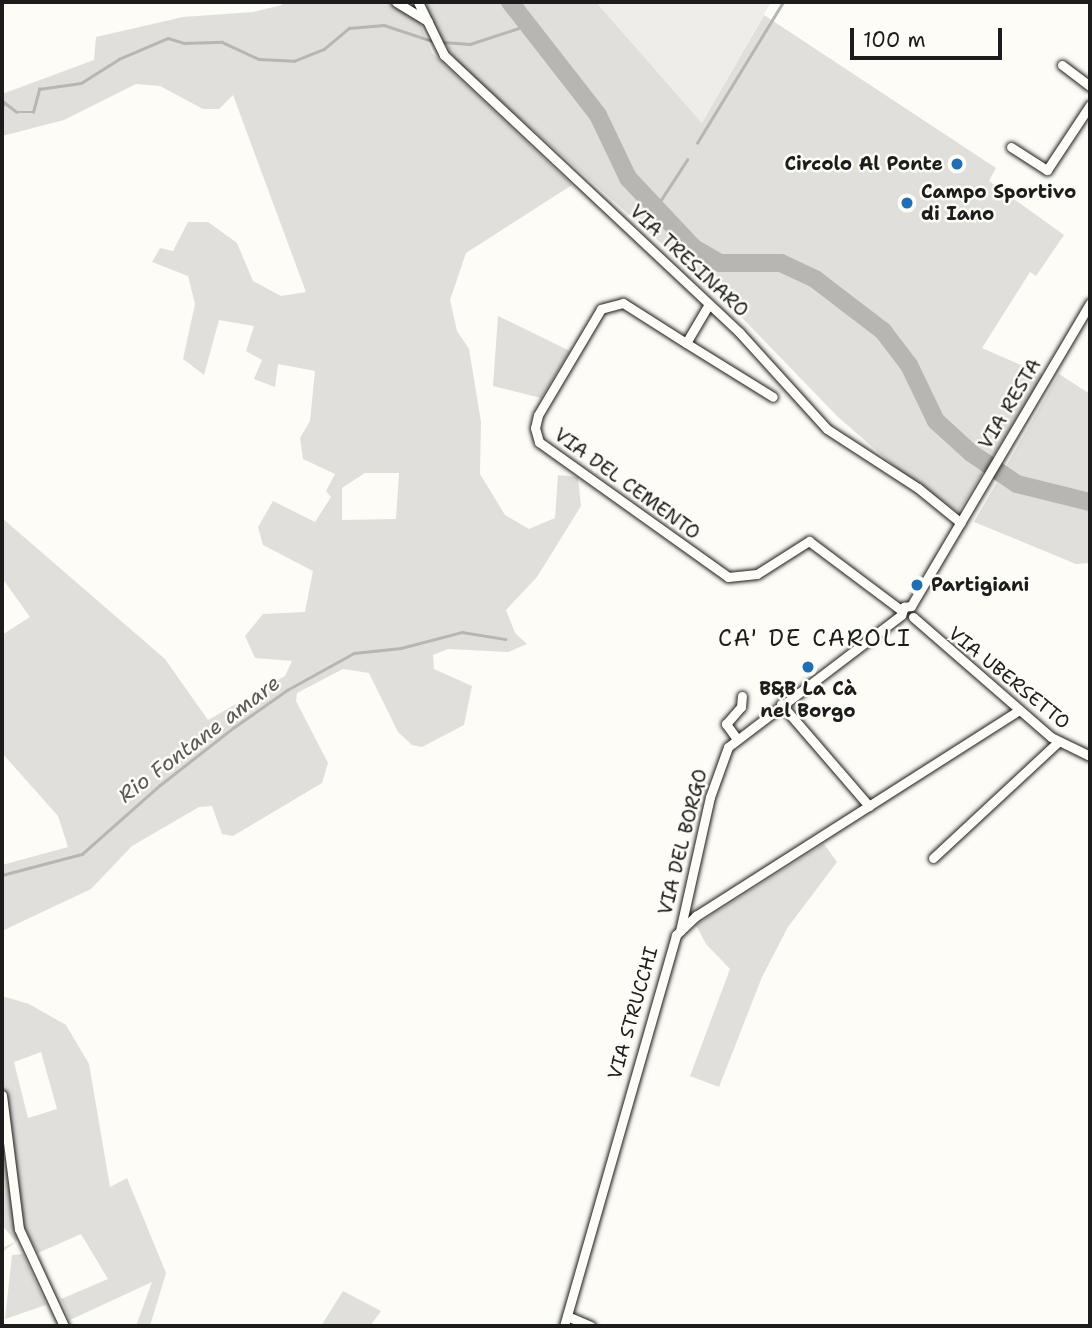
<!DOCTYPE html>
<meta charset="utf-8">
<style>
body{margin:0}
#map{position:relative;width:1092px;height:1328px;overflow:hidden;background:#fdfcf7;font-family:"Shantell Sans",sans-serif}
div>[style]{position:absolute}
.built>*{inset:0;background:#eeede9}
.green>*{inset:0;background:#e0dfdb}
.stream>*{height:2.5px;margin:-1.25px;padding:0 1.25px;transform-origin:1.25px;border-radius:1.25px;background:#b7b6b2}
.river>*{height:18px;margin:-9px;padding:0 9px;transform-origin:9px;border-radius:9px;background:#b7b6b2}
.roads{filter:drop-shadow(0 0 2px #1c1c1c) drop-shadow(0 0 2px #1c1c1c)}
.street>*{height:9px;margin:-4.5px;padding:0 4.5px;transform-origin:4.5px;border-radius:4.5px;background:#fdfcf7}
.dots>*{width:19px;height:19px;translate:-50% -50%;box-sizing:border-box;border:4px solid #fdfcf7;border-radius:50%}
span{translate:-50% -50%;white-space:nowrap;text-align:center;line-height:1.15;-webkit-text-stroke:5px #fdfcf7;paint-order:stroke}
.poi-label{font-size:19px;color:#1c1c1c;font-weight:700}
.right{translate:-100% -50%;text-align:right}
.left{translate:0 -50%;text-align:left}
.street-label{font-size:19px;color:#1c1c1c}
.water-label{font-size:21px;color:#5a5a58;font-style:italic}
.quarter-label{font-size:23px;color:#1c1c1c;letter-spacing:2px}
.frame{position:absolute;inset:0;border:4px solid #1c1c1c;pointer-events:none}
.scale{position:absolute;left:850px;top:28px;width:152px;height:32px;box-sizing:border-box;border:4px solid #1c1c1c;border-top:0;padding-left:9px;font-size:21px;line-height:24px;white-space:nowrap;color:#1c1c1c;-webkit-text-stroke:5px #fdfcf7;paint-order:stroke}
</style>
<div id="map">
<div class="built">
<i style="clip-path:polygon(596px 2px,771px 2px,702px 123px)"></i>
</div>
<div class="green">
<i style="clip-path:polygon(evenodd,281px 2px,411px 2px,432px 53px,572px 185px,466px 253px,450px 300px,457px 331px,469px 349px,481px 422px,480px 474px,505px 515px,529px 529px,555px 518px,558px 475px,578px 477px,581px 506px,537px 577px,506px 610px,515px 633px,527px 644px,508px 652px,448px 649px,433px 655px,434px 669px,472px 686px,464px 725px,422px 747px,412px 745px,398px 732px,369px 673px,343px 669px,297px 693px,296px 701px,328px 763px,322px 783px,233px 836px,222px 834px,212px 806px,199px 807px,132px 846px,91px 889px,2px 931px,2px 865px,68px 847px,58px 816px,2px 753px,2px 635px,30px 617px,2px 578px,2px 518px,165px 659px,208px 720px,285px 676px,292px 661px,255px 658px,245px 636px,263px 614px,305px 612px,313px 571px,263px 545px,258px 527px,273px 501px,315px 522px,331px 497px,326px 491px,335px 474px,303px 459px,300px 438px,310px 421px,315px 371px,278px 364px,275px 387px,254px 379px,262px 360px,246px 351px,254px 326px,219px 320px,204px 375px,183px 359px,195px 304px,188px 276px,152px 262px,160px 248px,173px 251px,188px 222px,208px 222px,237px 243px,253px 281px,281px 296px,306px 292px,233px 95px,219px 109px,203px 109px,160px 86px,136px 84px,64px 120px,2px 136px,2px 94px,94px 60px,96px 37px,183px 17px,253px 12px,282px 5px,281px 2px,365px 473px,399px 473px,396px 519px,342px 520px,342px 488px,365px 473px)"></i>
<i style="clip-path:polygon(425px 2px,596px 2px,702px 123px,764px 15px,996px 168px,989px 181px,1064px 235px,1036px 276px,1030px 272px,982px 348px,1044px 375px,958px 512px,900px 471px,838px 417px,722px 297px,459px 64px,438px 34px)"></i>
<i style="clip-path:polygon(498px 316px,570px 351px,541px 398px,493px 386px)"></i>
<i style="clip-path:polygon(1059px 374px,1090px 394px,1090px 563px,1076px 564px,974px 522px)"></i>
<i style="clip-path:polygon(824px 844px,837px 862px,788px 927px,762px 977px,719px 1087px,690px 1076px,730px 969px,706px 944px,696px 925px)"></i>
<i style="clip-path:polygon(evenodd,2px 996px,29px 1004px,66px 1025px,89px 1064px,110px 1187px,127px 1178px,166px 1273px,150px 1326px,136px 1326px,152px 1282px,70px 1320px,61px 1299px,108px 1279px,81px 1234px,38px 1253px,22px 1224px,16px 1242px,2px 1252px,2px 1248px,16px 1242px,2px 1225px,2px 996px,41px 1052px,57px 1109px,28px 1118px,14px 1062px,41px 1052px)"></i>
<i style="clip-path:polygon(23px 1254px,46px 1305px,5px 1319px,12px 1255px)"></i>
<i style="clip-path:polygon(343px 1291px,381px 1311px,370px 1326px,321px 1326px)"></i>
</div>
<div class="stream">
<i style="left:442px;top:42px;width:28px;rotate:4deg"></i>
<i style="left:470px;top:44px;width:61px;rotate:-18.1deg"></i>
<i style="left:2px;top:107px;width:5px;rotate:-68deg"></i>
<i style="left:4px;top:102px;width:16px;rotate:38deg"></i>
<i style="left:17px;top:112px;width:16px"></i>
<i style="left:33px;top:112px;width:24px;rotate:-75deg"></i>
<i style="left:39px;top:89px;width:42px;rotate:-8.1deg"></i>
<i style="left:81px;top:83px;width:45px;rotate:-32.3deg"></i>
<i style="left:119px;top:59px;width:53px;rotate:-23.2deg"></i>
<i style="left:168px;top:38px;width:17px;rotate:17deg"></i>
<i style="left:184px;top:43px;width:38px;rotate:-2deg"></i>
<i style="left:222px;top:42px;width:41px;rotate:24.7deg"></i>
<i style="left:259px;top:59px;width:35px;rotate:3deg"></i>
<i style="left:294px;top:61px;width:32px;rotate:-22deg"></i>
<i style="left:324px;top:49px;width:33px;rotate:-40deg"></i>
<i style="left:349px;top:28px;width:35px;rotate:-5deg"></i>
<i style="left:384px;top:25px;width:54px;rotate:18.4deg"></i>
<i style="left:697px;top:143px;width:165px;rotate:-58.6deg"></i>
<i style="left:655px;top:209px;width:59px;rotate:-56.9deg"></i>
<i style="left:2px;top:875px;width:83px;rotate:-14.7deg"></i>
<i style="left:82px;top:854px;width:104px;rotate:-41.5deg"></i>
<i style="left:160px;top:785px;width:93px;rotate:-38deg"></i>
<i style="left:233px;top:728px;width:66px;rotate:-35.1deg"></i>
<i style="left:287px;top:690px;width:77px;rotate:-28.9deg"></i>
<i style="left:354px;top:653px;width:47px;rotate:-6.1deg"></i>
<i style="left:401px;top:648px;width:63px;rotate:-14.7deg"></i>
<i style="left:462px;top:632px;width:44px;rotate:9.2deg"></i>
</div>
<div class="river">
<i style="left:510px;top:2px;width:143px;rotate:52.1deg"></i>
<i style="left:598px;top:115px;width:70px;rotate:64.5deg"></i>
<i style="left:628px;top:178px;width:96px;rotate:46.7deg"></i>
<i style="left:694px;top:248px;width:30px;rotate:30deg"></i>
<i style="left:720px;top:263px;width:61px"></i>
<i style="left:781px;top:263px;width:38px;rotate:25deg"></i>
<i style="left:815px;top:279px;width:86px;rotate:37.4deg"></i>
<i style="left:883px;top:331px;width:43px;rotate:52.6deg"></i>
<i style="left:909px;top:365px;width:62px;rotate:64.3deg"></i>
<i style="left:936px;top:421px;width:47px;rotate:42.4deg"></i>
<i style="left:971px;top:453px;width:55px;rotate:34deg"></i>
<i style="left:1017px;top:484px;width:75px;rotate:13.9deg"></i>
</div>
<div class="roads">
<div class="street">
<i style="left:396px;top:2px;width:37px;rotate:31deg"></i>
<i style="left:418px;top:2px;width:59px;rotate:63.9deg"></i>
<i style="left:444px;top:55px;width:405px;rotate:43.2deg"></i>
<i style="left:739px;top:332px;width:131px;rotate:47.8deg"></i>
<i style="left:827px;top:429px;width:108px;rotate:33deg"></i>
<i style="left:918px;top:488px;width:55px;rotate:39.1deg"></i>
<i style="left:1062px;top:65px;width:35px;rotate:37deg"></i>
<i style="left:1011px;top:147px;width:43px;rotate:32.6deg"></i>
<i style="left:1047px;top:170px;width:78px;rotate:-56.5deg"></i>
<i style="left:709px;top:304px;width:45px;rotate:120.5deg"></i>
<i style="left:686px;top:343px;width:75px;rotate:-147.6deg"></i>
<i style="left:623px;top:303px;width:23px;rotate:165deg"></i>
<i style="left:601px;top:309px;width:123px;rotate:120.7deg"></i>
<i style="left:538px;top:415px;width:13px;rotate:103deg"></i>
<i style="left:535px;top:428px;width:15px;rotate:74deg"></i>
<i style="left:539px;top:442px;width:232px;rotate:35.5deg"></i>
<i style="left:728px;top:577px;width:29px;rotate:-6deg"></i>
<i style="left:757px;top:574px;width:62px;rotate:-32.4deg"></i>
<i style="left:809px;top:541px;width:115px;rotate:36.9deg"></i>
<i style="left:686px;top:343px;width:102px;rotate:31.8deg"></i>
<i style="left:913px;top:617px;width:183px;rotate:41deg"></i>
<i style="left:1051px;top:737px;width:43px;rotate:26deg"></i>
<i style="left:781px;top:704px;width:135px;rotate:49.2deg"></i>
<i style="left:737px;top:739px;width:19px;rotate:-126deg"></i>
<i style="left:726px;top:724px;width:23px;rotate:-49deg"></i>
<i style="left:741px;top:707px;width:11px;rotate:-85deg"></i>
<i style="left:933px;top:858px;width:171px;rotate:-42.9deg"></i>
<i style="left:680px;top:931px;width:137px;rotate:-77.4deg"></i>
<i style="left:710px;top:797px;width:53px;rotate:-70.2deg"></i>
<i style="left:728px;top:747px;width:218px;rotate:-37.3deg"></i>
<i style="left:901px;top:615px;width:9px;rotate:-69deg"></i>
<i style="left:904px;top:607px;width:7px;rotate:-8deg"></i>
<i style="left:911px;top:606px;width:352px;rotate:-59.4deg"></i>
<i style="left:2px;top:1095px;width:135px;rotate:82.8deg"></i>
<i style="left:19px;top:1229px;width:107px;rotate:65.1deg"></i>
<i style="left:567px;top:1316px;width:26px;rotate:23deg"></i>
<i style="left:564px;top:1326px;width:407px;rotate:-74deg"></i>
<i style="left:676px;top:935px;width:28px;rotate:-44deg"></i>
<i style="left:696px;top:916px;width:383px;rotate:-32.5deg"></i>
</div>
</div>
<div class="dots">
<i style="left:957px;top:164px;background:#1f6fb2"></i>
<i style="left:907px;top:203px;background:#1f6fb2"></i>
<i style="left:917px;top:585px;background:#1f6fb2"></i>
<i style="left:808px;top:667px;background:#1f6fb2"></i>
</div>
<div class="poi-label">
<span class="right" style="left:943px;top:164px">Circolo Al Ponte</span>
<span class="left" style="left:921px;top:203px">Campo Sportivo<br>di Iano</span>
<span class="left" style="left:931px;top:585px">Partigiani</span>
<span style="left:808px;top:700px">B&amp;B La Cà<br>nel Borgo</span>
</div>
<div class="street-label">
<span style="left:689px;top:261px;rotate:43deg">VIA TRESINARO</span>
<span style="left:1010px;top:404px;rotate:-59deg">VIA RESTA</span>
<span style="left:627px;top:484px;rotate:36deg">VIA DEL CEMENTO</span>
<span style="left:1009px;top:678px;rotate:39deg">VIA UBERSETTO</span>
<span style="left:683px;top:842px;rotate:-76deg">VIA DEL BORGO</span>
<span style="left:633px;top:1013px;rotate:-74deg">VIA STRUCCHI</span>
</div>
<div class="water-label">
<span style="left:199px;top:739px;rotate:-37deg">Rio Fontane amare</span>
</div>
<div class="quarter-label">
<span style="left:815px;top:638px">CA' DE CAROLI</span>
</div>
<div class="frame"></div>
<div class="scale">100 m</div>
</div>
